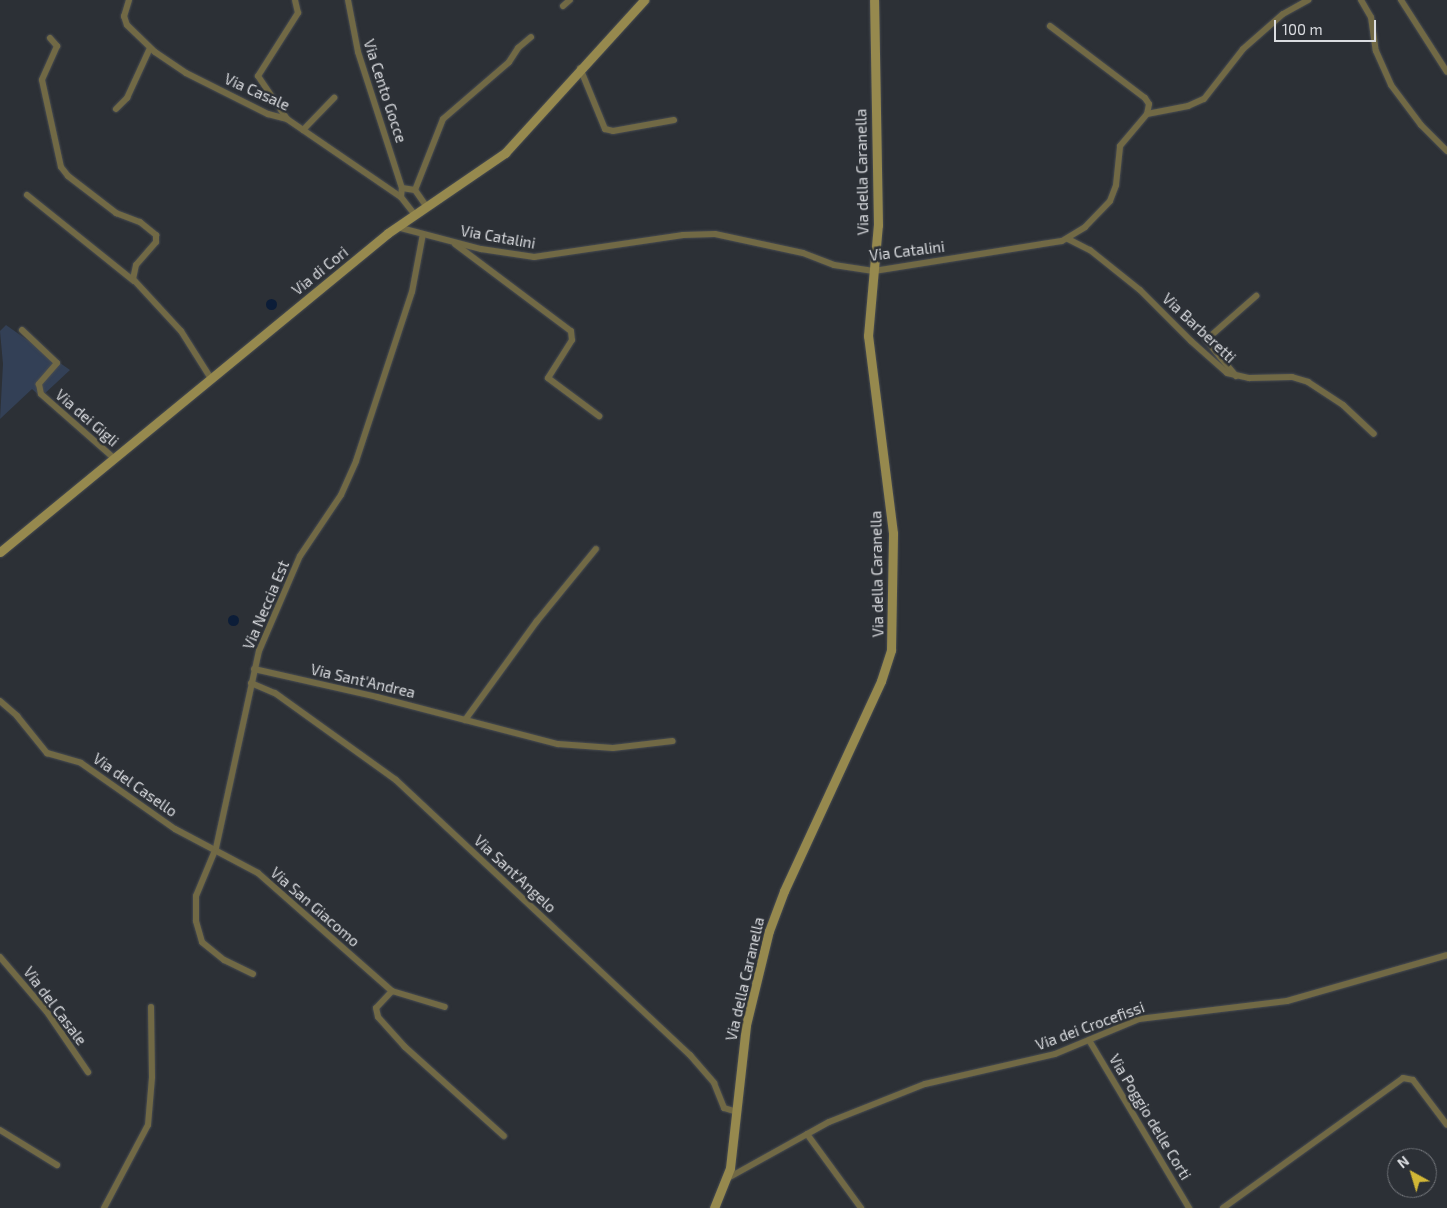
<!DOCTYPE html>
<style>
body{margin:0}
#map{position:relative;width:1447px;height:1208px;overflow:hidden;background:#2c3036;font-family:"Exo 2",sans-serif}
div>[style]{position:absolute}
.green>*{inset:0;background:#334056}
.water>*{inset:0;background:#0c1d38}
.round{border-radius:50%}
.roads{filter:drop-shadow(0 0 1px #484c51) drop-shadow(0 0 1px #484c51)}
.minor>*{height:6px;margin:-3px;padding:0 3px;transform-origin:3px;border-radius:3px;background:#716945}
.secondary>*{height:9px;margin:-4.5px;padding:0 4.5px;transform-origin:4.5px;border-radius:4.5px;background:#96894e}
span{translate:-50% -50%;white-space:nowrap;text-align:center;line-height:1.15;-webkit-text-stroke:5px #2c3036;paint-order:stroke}
.street-label{font-size:15px;color:#dadce0}
.north{position:absolute;left:1387px;top:1148px;width:50px;height:50px;box-sizing:border-box;background:#2c3036;border:1px solid #72757a;border-radius:50%;rotate:321deg;font-size:14px;font-weight:700;line-height:20px;text-align:center;color:#dadce0}
.north::after{content:'';display:block;margin:auto;width:18px;height:22px;background:#d2b736;clip-path:polygon(50% 0,100% 100%,50% 72%,0 100%)}
.scale{position:absolute;left:1274px;top:20px;width:102px;height:22px;box-sizing:border-box;border:2px solid #dadce0;border-top:0;padding-left:6px;font-size:15px;line-height:18px;white-space:nowrap;color:#dadce0;-webkit-text-stroke:4px #2c3036;paint-order:stroke}
</style>
<div id="map">
<div class="green">
<i style="clip-path:polygon(6px 325px,70px 370px,41px 397px,32px 389px,0 419px,3px 364px,0 331px)"></i>
</div>
<div class="water">
<i class="round" style="left:265.5px;top:298.5px;width:11px;height:11px"></i>
<i class="round" style="left:227.5px;top:614.5px;width:11px;height:11px"></i>
</div>
<div class="roads">
<div class="minor">
<i style="left:129px;top:0;width:17px;rotate:107deg"></i>
<i style="left:124px;top:16px;width:9px;rotate:72deg"></i>
<i style="left:127px;top:25px;width:39px;rotate:44deg"></i>
<i style="left:155px;top:52px;width:37px;rotate:34deg"></i>
<i style="left:186px;top:73px;width:92px;rotate:26.6deg"></i>
<i style="left:268px;top:114px;width:20px;rotate:15deg"></i>
<i style="left:287px;top:119px;width:138px;rotate:34.4deg"></i>
<i style="left:348px;top:0;width:53px;rotate:79.1deg"></i>
<i style="left:358px;top:52px;width:143px;rotate:72.1deg"></i>
<i style="left:1361px;top:0;width:20px;rotate:60deg"></i>
<i style="left:1371px;top:17px;width:34px;rotate:82deg"></i>
<i style="left:1376px;top:51px;width:37px;rotate:66deg"></i>
<i style="left:1391px;top:85px;width:50px;rotate:53.1deg"></i>
<i style="left:1421px;top:125px;width:37px;rotate:45deg"></i>
<i style="left:1401px;top:0;width:85px;rotate:57.4deg"></i>
<i style="left:563px;top:6px;width:9px;rotate:-41deg"></i>
<i style="left:1050px;top:26px;width:119px;rotate:37.2deg"></i>
<i style="left:1145px;top:98px;width:7px;rotate:56deg"></i>
<i style="left:1149px;top:104px;width:10px;rotate:101deg"></i>
<i style="left:50px;top:38px;width:11px;rotate:49deg"></i>
<i style="left:57px;top:46px;width:37px;rotate:114deg"></i>
<i style="left:42px;top:80px;width:89px;rotate:77.7deg"></i>
<i style="left:61px;top:167px;width:11px;rotate:52deg"></i>
<i style="left:68px;top:176px;width:61px;rotate:37.6deg"></i>
<i style="left:116px;top:213px;width:26px;rotate:21deg"></i>
<i style="left:140px;top:222px;width:21px;rotate:39deg"></i>
<i style="left:156px;top:235px;width:7px;rotate:90deg"></i>
<i style="left:156px;top:242px;width:30px;rotate:131deg"></i>
<i style="left:136px;top:265px;width:14px;rotate:102deg"></i>
<i style="left:133px;top:279px;width:71px;rotate:47.3deg"></i>
<i style="left:181px;top:331px;width:58px;rotate:57.7deg"></i>
<i style="left:580px;top:68px;width:66px;rotate:67.7deg"></i>
<i style="left:605px;top:129px;width:8px;rotate:14deg"></i>
<i style="left:613px;top:131px;width:62px;rotate:-10.2deg"></i>
<i style="left:116px;top:109px;width:16px;rotate:-45deg"></i>
<i style="left:127px;top:98px;width:55px;rotate:-65.3deg"></i>
<i style="left:287px;top:119px;width:52px;rotate:-124deg"></i>
<i style="left:258px;top:76px;width:75px;rotate:-57.6deg"></i>
<i style="left:298px;top:13px;width:13px;rotate:-103deg"></i>
<i style="left:303px;top:130px;width:45px;rotate:-45.9deg"></i>
<i style="left:415px;top:190px;width:76px;rotate:-68.5deg"></i>
<i style="left:443px;top:119px;width:87px;rotate:-40.8deg"></i>
<i style="left:509px;top:62px;width:17px;rotate:-57deg"></i>
<i style="left:518px;top:48px;width:17px;rotate:-40deg"></i>
<i style="left:27px;top:195px;width:137px;rotate:38.8deg"></i>
<i style="left:415px;top:215px;width:23px;rotate:-128deg"></i>
<i style="left:401px;top:197px;width:9px;rotate:-84deg"></i>
<i style="left:402px;top:188px;width:13px;rotate:9deg"></i>
<i style="left:415px;top:190px;width:21px;rotate:55deg"></i>
<i style="left:397px;top:227px;width:87px;rotate:14.7deg"></i>
<i style="left:481px;top:249px;width:54px;rotate:8.6deg"></i>
<i style="left:534px;top:257px;width:151px;rotate:-8.4deg"></i>
<i style="left:683px;top:235px;width:32px;rotate:-2deg"></i>
<i style="left:715px;top:234px;width:90px;rotate:12.2deg"></i>
<i style="left:803px;top:253px;width:33px;rotate:21deg"></i>
<i style="left:834px;top:265px;width:40px;rotate:8.5deg"></i>
<i style="left:874px;top:271px;width:190px;rotate:-9.1deg"></i>
<i style="left:1062px;top:241px;width:27px;rotate:-31deg"></i>
<i style="left:1085px;top:227px;width:36px;rotate:-46deg"></i>
<i style="left:1110px;top:201px;width:17px;rotate:-69deg"></i>
<i style="left:1116px;top:185px;width:39px;rotate:-84deg"></i>
<i style="left:1120px;top:146px;width:42px;rotate:-49.8deg"></i>
<i style="left:1147px;top:114px;width:42px;rotate:-11deg"></i>
<i style="left:1188px;top:106px;width:17px;rotate:-24deg"></i>
<i style="left:1204px;top:99px;width:63px;rotate:-52deg"></i>
<i style="left:1243px;top:49px;width:53px;rotate:-41.2deg"></i>
<i style="left:1283px;top:14px;width:29px;rotate:-29deg"></i>
<i style="left:1068px;top:239px;width:25px;rotate:27deg"></i>
<i style="left:1090px;top:250px;width:64px;rotate:38.7deg"></i>
<i style="left:1140px;top:290px;width:72px;rotate:45deg"></i>
<i style="left:1191px;top:341px;width:48px;rotate:41.6deg"></i>
<i style="left:1227px;top:373px;width:23px;rotate:13deg"></i>
<i style="left:1249px;top:378px;width:43px;rotate:-1.3deg"></i>
<i style="left:1292px;top:377px;width:17px;rotate:17deg"></i>
<i style="left:1308px;top:382px;width:42px;rotate:33.3deg"></i>
<i style="left:1343px;top:405px;width:42px;rotate:43.1deg"></i>
<i style="left:455px;top:244px;width:145px;rotate:36.9deg"></i>
<i style="left:571px;top:331px;width:9px;rotate:84deg"></i>
<i style="left:572px;top:340px;width:45px;rotate:122.3deg"></i>
<i style="left:548px;top:378px;width:64px;rotate:36.7deg"></i>
<i style="left:22px;top:330px;width:48px;rotate:43.3deg"></i>
<i style="left:57px;top:363px;width:28px;rotate:131deg"></i>
<i style="left:39px;top:384px;width:10px;rotate:79deg"></i>
<i style="left:41px;top:394px;width:98px;rotate:41.3deg"></i>
<i style="left:1236px;top:376px;width:47px;rotate:-129.8deg"></i>
<i style="left:1206px;top:340px;width:67px;rotate:-41.3deg"></i>
<i style="left:254px;top:669px;width:126px;rotate:12.8deg"></i>
<i style="left:377px;top:697px;width:187px;rotate:14.6deg"></i>
<i style="left:558px;top:744px;width:55px;rotate:4.2deg"></i>
<i style="left:613px;top:748px;width:60px;rotate:-6.7deg"></i>
<i style="left:251px;top:683px;width:26px;rotate:23deg"></i>
<i style="left:275px;top:693px;width:149px;rotate:35.7deg"></i>
<i style="left:396px;top:780px;width:403px;rotate:43.1deg"></i>
<i style="left:690px;top:1055px;width:37px;rotate:49deg"></i>
<i style="left:714px;top:1083px;width:27px;rotate:68deg"></i>
<i style="left:724px;top:1108px;width:10px;rotate:17deg"></i>
<i style="left:0;top:701px;width:23px;rotate:41deg"></i>
<i style="left:17px;top:716px;width:48px;rotate:51deg"></i>
<i style="left:47px;top:753px;width:35px;rotate:16deg"></i>
<i style="left:81px;top:763px;width:115px;rotate:35.1deg"></i>
<i style="left:175px;top:829px;width:94px;rotate:27.9deg"></i>
<i style="left:258px;top:873px;width:179px;rotate:41.4deg"></i>
<i style="left:392px;top:991px;width:55px;rotate:16.8deg"></i>
<i style="left:465px;top:720px;width:122px;rotate:-54deg"></i>
<i style="left:537px;top:621px;width:93px;rotate:-50.7deg"></i>
<i style="left:0;top:957px;width:72px;rotate:49.5deg"></i>
<i style="left:47px;top:1012px;width:73px;rotate:55.7deg"></i>
<i style="left:253px;top:974px;width:32px;rotate:-154deg"></i>
<i style="left:224px;top:960px;width:28px;rotate:-141deg"></i>
<i style="left:202px;top:942px;width:22px;rotate:-106deg"></i>
<i style="left:196px;top:921px;width:25px;rotate:-90deg"></i>
<i style="left:196px;top:896px;width:52px;rotate:-67.4deg"></i>
<i style="left:216px;top:848px;width:202px;rotate:-77.7deg"></i>
<i style="left:259px;top:651px;width:103px;rotate:-66.7deg"></i>
<i style="left:300px;top:556px;width:73px;rotate:-56.1deg"></i>
<i style="left:341px;top:495px;width:37px;rotate:-66deg"></i>
<i style="left:356px;top:461px;width:178px;rotate:-71.7deg"></i>
<i style="left:412px;top:292px;width:59px;rotate:-79.3deg"></i>
<i style="left:392px;top:991px;width:23px;rotate:133deg"></i>
<i style="left:376px;top:1008px;width:9px;rotate:77deg"></i>
<i style="left:378px;top:1017px;width:40px;rotate:48deg"></i>
<i style="left:405px;top:1047px;width:133px;rotate:42deg"></i>
<i style="left:1089px;top:1040px;width:196px;rotate:59.2deg"></i>
<i style="left:0;top:1130px;width:67px;rotate:31.6deg"></i>
<i style="left:807px;top:1134px;width:92px;rotate:53.9deg"></i>
<i style="left:728px;top:1178px;width:115px;rotate:-29deg"></i>
<i style="left:829px;top:1122px;width:103px;rotate:-21.6deg"></i>
<i style="left:925px;top:1084px;width:133px;rotate:-13deg"></i>
<i style="left:1055px;top:1054px;width:91px;rotate:-22.6deg"></i>
<i style="left:1139px;top:1019px;width:149px;rotate:-6.9deg"></i>
<i style="left:1287px;top:1001px;width:166px;rotate:-16deg"></i>
<i style="left:104px;top:1208px;width:94px;rotate:-62.1deg"></i>
<i style="left:148px;top:1125px;width:48px;rotate:-85.2deg"></i>
<i style="left:152px;top:1077px;width:70px;rotate:-90.8deg"></i>
<i style="left:1223px;top:1208px;width:222px;rotate:-35.8deg"></i>
<i style="left:1403px;top:1078px;width:10px;rotate:11deg"></i>
<i style="left:1413px;top:1080px;width:56px;rotate:52.9deg"></i>
</div>
<div class="secondary">
<i style="left:0;top:552px;width:502px;rotate:-39.43deg"></i>
<i style="left:388px;top:233px;width:142px;rotate:-34.4deg"></i>
<i style="left:505px;top:153px;width:207px;rotate:-47.7deg"></i>
<i style="left:714px;top:1208px;width:43px;rotate:-68.2deg"></i>
<i style="left:730px;top:1168px;width:144px;rotate:-83.6deg"></i>
<i style="left:746px;top:1025px;width:97px;rotate:-76.3deg"></i>
<i style="left:769px;top:931px;width:43px;rotate:-69.4deg"></i>
<i style="left:784px;top:891px;width:231px;rotate:-65.2deg"></i>
<i style="left:881px;top:681px;width:33px;rotate:-72deg"></i>
<i style="left:891px;top:650px;width:117px;rotate:-89deg"></i>
<i style="left:893px;top:533px;width:199px;rotate:-97.2deg"></i>
<i style="left:868px;top:336px;width:111px;rotate:-84.9deg"></i>
<i style="left:878px;top:225px;width:225px;rotate:-91deg"></i>
</div>
</div>
<div class="street-label">
<span style="left:385px;top:91px;rotate:72deg">Via Cento Gocce</span>
<span style="left:257px;top:92px;rotate:24deg">Via Casale</span>
<span style="left:862px;top:172px;rotate:-91deg">Via della Caranella</span>
<span style="left:498px;top:237px;rotate:10deg">Via Catalini</span>
<span style="left:907px;top:251px;rotate:-7deg">Via Catalini</span>
<span style="left:320px;top:271px;rotate:-39deg">Via di Cori</span>
<span style="left:1199px;top:328px;rotate:43deg">Via Barberetti</span>
<span style="left:87px;top:418px;rotate:41deg">Via dei Gigli</span>
<span style="left:877px;top:574px;rotate:-91deg">Via della Caranella</span>
<span style="left:266px;top:605px;rotate:-67deg">Via Neccia Est</span>
<span style="left:363px;top:681px;rotate:13deg">Via Sant'Andrea</span>
<span style="left:135px;top:785px;rotate:35deg">Via del Casello</span>
<span style="left:515px;top:874px;rotate:43deg">Via Sant'Angelo</span>
<span style="left:315px;top:907px;rotate:41deg">Via San Giacomo</span>
<span style="left:745px;top:979px;rotate:-77deg">Via della Caranella</span>
<span style="left:55px;top:1006px;rotate:53deg">Via del Casale</span>
<span style="left:1090px;top:1026px;rotate:-20deg">Via dei Crocefissi</span>
<span style="left:1150px;top:1117px;rotate:59deg">Via Poggio delle Corti</span>
</div>
<div class="north">N</div>
<div class="scale">100 m</div>
</div>
